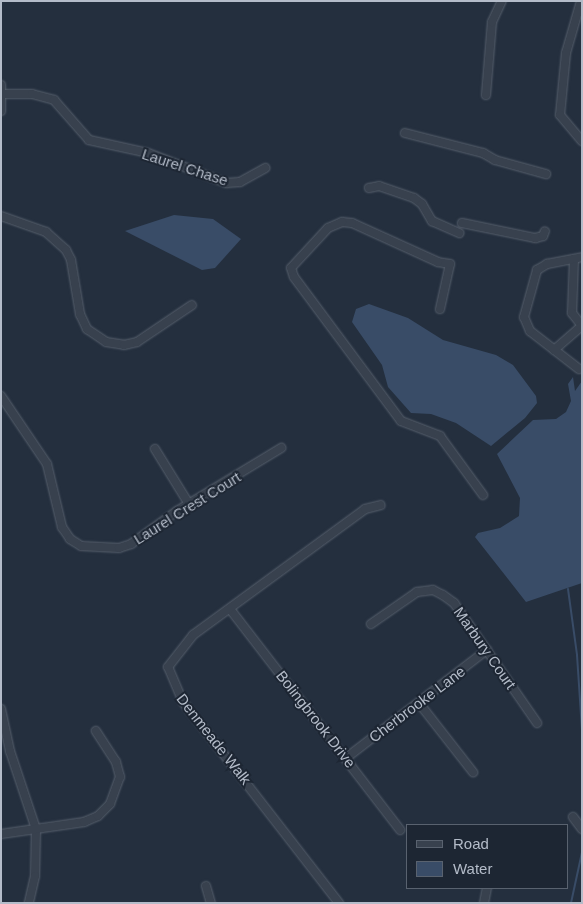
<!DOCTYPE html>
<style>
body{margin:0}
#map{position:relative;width:583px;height:904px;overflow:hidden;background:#242f3e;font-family:Arial,sans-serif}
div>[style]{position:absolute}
.water>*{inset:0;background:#394c67}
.stream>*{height:2px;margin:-1px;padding:0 1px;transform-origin:1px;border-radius:1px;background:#394c67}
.roads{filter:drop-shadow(0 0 1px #565f6c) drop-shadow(0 0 1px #565f6c)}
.minor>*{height:8px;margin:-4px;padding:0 4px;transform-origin:4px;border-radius:4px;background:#38414e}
span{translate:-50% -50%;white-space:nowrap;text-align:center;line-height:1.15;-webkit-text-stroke:4px #1d2633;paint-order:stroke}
.street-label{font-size:15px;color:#b4bcc9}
.frame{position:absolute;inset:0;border:2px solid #b4bcc9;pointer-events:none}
.legend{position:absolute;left:406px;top:824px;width:162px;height:65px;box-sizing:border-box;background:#1d2633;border:1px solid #59626f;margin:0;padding:6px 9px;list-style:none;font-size:15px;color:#b4bcc9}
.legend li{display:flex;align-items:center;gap:10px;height:25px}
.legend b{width:25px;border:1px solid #59626f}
</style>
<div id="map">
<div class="water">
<i style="clip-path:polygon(174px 215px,213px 219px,241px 239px,215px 268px,202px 270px,125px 231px)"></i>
<i style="clip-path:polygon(369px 304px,408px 318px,443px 340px,496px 355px,513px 365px,536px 396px,537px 403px,525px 418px,491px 446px,456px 423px,431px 414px,411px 413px,388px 387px,382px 365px,352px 322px,356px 309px)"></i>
<i style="clip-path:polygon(573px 377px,575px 391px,582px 381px,582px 583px,526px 602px,475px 537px,478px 533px,500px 528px,519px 516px,520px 498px,497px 454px,533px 420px,556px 419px,566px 412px,571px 401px,568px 384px)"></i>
</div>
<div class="stream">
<i style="left:568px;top:589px;width:67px;rotate:82.2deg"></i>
<i style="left:577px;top:655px;width:75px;rotate:86.2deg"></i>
<i style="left:571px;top:903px;width:52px;rotate:-77.8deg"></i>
</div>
<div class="roads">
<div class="minor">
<i style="left:581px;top:1px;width:54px;rotate:106.1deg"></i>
<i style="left:566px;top:53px;width:62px;rotate:95.5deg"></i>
<i style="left:560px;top:115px;width:34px;rotate:50deg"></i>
<i style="left:1px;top:85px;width:26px;rotate:90deg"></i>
<i style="left:2px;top:94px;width:30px"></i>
<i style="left:32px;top:94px;width:23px;rotate:15deg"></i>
<i style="left:54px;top:100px;width:53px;rotate:48.8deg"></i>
<i style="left:89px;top:140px;width:60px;rotate:12.4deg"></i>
<i style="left:148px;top:153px;width:84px;rotate:21deg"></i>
<i style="left:226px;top:183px;width:14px;rotate:-4deg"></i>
<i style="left:240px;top:182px;width:29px;rotate:-29deg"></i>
<i style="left:486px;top:95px;width:73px;rotate:-85.3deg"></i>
<i style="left:492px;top:22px;width:23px;rotate:-65deg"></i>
<i style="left:405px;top:133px;width:81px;rotate:14.4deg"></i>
<i style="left:483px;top:153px;width:14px;rotate:30deg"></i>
<i style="left:495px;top:160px;width:53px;rotate:15.4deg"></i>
<i style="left:369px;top:188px;width:10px;rotate:-11deg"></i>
<i style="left:379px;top:186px;width:37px;rotate:19deg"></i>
<i style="left:414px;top:198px;width:10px;rotate:37deg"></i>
<i style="left:422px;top:204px;width:20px;rotate:60deg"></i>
<i style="left:432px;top:221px;width:30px;rotate:24deg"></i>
<i style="left:1px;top:216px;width:48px;rotate:19.6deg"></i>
<i style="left:46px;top:232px;width:27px;rotate:42deg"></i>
<i style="left:66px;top:250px;width:11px;rotate:63deg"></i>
<i style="left:71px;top:260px;width:55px;rotate:80.5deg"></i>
<i style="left:80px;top:314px;width:17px;rotate:65deg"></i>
<i style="left:87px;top:329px;width:23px;rotate:34deg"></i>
<i style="left:106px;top:342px;width:18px;rotate:9deg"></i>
<i style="left:124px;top:345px;width:13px;rotate:-13deg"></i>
<i style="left:137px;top:342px;width:66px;rotate:-33.9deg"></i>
<i style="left:462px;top:223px;width:75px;rotate:11.6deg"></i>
<i style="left:535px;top:238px;width:8px;rotate:-14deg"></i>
<i style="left:543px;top:236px;width:5px;rotate:-68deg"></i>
<i style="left:574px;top:259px;width:54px;rotate:92.1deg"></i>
<i style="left:572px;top:313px;width:16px;rotate:52deg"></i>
<i style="left:440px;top:309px;width:46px;rotate:-77.5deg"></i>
<i style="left:450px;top:264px;width:12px;rotate:-171deg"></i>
<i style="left:438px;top:262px;width:94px;rotate:-155.6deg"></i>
<i style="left:352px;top:223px;width:10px;rotate:-174deg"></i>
<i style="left:342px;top:222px;width:15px;rotate:157deg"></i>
<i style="left:328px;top:228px;width:54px;rotate:132.8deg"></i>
<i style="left:291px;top:268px;width:9px;rotate:72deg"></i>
<i style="left:294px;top:277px;width:179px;rotate:53.4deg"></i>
<i style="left:401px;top:421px;width:42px;rotate:21deg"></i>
<i style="left:440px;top:436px;width:73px;rotate:53.9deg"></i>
<i style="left:554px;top:350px;width:37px;rotate:-41deg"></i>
<i style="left:579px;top:369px;width:62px;rotate:-142.2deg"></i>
<i style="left:530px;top:331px;width:15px;rotate:-113deg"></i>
<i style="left:524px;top:317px;width:49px;rotate:-74.5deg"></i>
<i style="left:537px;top:270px;width:12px;rotate:-31deg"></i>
<i style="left:547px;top:264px;width:36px;rotate:-11deg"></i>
<i style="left:1px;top:396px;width:82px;rotate:55.9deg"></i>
<i style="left:47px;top:464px;width:65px;rotate:76.6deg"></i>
<i style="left:62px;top:527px;width:14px;rotate:56deg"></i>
<i style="left:70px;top:539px;width:13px;rotate:32deg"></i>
<i style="left:81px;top:546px;width:38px;rotate:3deg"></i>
<i style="left:119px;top:548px;width:13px;rotate:-18deg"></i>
<i style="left:131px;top:544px;width:57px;rotate:-35.7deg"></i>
<i style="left:177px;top:511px;width:122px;rotate:-31.2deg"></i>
<i style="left:155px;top:449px;width:65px;rotate:58.3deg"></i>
<i style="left:230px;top:609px;width:279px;rotate:52.4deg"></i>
<i style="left:371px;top:624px;width:56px;rotate:-34.8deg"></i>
<i style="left:417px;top:592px;width:16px;rotate:-7deg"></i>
<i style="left:433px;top:590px;width:11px;rotate:27deg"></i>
<i style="left:443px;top:595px;width:14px;rotate:36deg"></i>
<i style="left:454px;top:603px;width:146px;rotate:55.3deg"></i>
<i style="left:419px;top:703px;width:88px;rotate:52deg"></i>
<i style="left:1px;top:709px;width:43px;rotate:77.9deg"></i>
<i style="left:10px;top:751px;width:82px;rotate:71.6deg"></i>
<i style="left:36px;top:829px;width:47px;rotate:91.2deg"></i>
<i style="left:35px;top:876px;width:28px;rotate:103deg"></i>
<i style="left:346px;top:758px;width:178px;rotate:-37.5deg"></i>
<i style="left:573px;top:817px;width:15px;rotate:53deg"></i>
<i style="left:1px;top:834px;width:84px;rotate:-8.2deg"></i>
<i style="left:84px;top:822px;width:15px;rotate:-23deg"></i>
<i style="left:98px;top:816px;width:17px;rotate:-45deg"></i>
<i style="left:110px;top:804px;width:29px;rotate:-70deg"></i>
<i style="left:120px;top:777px;width:16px;rotate:-105deg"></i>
<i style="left:116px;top:762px;width:37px;rotate:-123deg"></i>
<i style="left:206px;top:886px;width:18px;rotate:74deg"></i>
<i style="left:339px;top:903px;width:254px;rotate:-127.8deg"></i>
<i style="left:183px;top:702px;width:38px;rotate:-113deg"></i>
<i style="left:168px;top:667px;width:41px;rotate:-52deg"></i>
<i style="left:193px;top:635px;width:213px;rotate:-36.2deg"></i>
<i style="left:365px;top:509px;width:16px;rotate:-14deg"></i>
<i style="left:484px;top:903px;width:15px;rotate:-79deg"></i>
</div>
</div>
<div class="street-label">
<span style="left:185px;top:167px;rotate:18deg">Laurel Chase</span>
<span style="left:187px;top:508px;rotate:-32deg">Laurel Crest Court</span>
<span style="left:485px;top:648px;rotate:55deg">Marbury Court</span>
<span style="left:417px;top:704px;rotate:-37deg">Cherbrooke Lane</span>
<span style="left:316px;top:719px;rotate:52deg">Bolingbrook Drive</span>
<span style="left:214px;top:739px;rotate:52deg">Denmeade Walk</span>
</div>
<div class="frame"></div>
<ul class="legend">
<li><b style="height:6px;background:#38414e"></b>Road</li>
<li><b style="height:14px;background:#394c67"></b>Water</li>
</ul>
</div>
